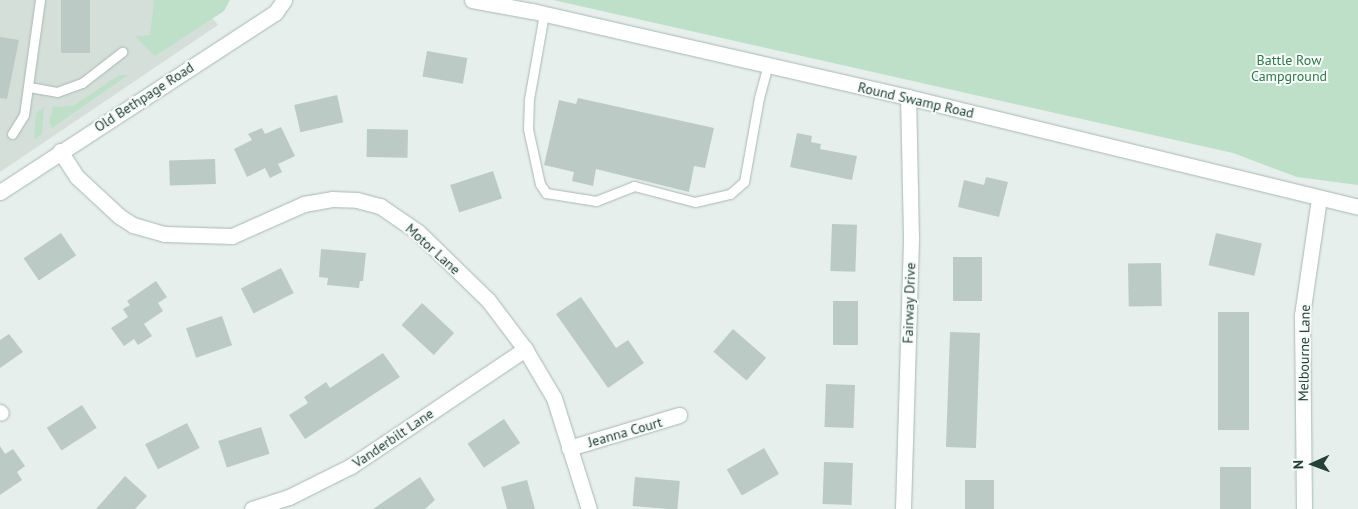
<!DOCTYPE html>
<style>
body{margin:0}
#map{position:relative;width:1358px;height:509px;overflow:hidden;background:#e6efeb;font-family:"PT Sans",sans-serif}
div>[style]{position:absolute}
.built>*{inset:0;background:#d4dfda}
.green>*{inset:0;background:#bfe0c8}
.building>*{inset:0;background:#bbcac4;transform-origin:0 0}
.roads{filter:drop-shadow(0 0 1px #a8b8b2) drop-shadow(0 0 1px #a8b8b2)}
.service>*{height:9px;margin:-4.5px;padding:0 4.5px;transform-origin:4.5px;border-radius:4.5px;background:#fff}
.minor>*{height:15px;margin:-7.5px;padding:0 7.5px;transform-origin:7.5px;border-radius:7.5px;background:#fff}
.secondary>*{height:15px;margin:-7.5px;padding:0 7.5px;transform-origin:7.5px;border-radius:7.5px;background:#fff}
span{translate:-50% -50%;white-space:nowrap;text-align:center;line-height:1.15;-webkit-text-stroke:4px #f7fbf9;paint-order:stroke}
.park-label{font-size:14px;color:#2d7a4b}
.street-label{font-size:14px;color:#24423a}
.north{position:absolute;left:1288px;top:439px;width:50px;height:50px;-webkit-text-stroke:4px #f7fbf9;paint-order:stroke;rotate:268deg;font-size:14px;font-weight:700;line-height:20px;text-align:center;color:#24423a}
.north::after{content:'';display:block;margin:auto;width:18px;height:22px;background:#24423a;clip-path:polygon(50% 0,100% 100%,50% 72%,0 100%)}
</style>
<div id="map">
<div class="built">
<i style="clip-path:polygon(0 0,218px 0,211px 16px,218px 25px,0 172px)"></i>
</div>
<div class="green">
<i style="clip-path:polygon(154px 0,230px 0,224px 11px,155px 56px,135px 36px,150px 35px)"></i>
<i style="clip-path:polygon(553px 0,1358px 0,1358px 185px,1297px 177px,1233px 153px)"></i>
<i style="clip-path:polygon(119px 75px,128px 75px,52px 128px,49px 123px,53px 107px,73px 106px)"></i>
<i style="clip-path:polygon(44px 107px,42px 134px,34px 140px,36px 113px)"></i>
</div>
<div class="building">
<i style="left:61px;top:0;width:29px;height:53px"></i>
<i style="clip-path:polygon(0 37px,19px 40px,7px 99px,0 98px)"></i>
<i style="left:427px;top:51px;width:41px;height:26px;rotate:10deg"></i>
<i style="left:337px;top:95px;width:28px;height:44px;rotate:77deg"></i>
<i style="clip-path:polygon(578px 98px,714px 128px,705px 168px,694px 166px,689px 192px,596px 169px,593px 186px,572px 181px,574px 172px,544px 165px,559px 100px,576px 104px)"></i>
<i style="clip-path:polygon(281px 127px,295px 156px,278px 164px,282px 172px,270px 178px,265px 168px,247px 177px,234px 149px,252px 140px,248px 134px,262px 128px,265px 134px)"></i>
<i style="left:367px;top:129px;width:41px;height:28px;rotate:1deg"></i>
<i style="clip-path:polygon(797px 133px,812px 136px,811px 142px,821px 144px,820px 149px,857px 156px,852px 180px,790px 167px)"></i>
<i style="left:215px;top:159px;width:25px;height:46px;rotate:88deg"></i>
<i style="left:493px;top:171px;width:29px;height:45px;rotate:72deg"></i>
<i style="clip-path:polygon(986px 177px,1008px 182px,999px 217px,958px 207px,964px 180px,984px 185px)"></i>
<i style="left:832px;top:224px;width:25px;height:47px;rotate:2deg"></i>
<i style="left:61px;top:233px;width:27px;height:45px;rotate:56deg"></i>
<i style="left:1216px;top:233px;width:47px;height:33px;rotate:13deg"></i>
<i style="clip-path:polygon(321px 249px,366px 253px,363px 281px,360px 281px,359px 288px,327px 285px,328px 278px,319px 277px)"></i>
<i style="left:953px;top:257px;width:29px;height:44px"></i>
<i style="left:1161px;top:263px;width:43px;height:33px;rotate:89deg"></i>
<i style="left:281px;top:268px;width:28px;height:45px;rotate:63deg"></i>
<i style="clip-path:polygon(156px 281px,167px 297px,158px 303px,163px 311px,144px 324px,152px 336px,138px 345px,134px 339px,124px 346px,111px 328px,128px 317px,123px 309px,130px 305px,127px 301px)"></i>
<i style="clip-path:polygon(581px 297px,616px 348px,628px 340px,644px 363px,608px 388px,556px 314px)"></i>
<i style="left:833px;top:301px;width:25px;height:44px"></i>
<i style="left:422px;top:303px;width:44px;height:30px;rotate:43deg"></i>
<i style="left:1218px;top:312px;width:31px;height:118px"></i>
<i style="left:222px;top:316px;width:31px;height:38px;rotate:71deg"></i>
<i style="left:733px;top:329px;width:44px;height:30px;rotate:41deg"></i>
<i style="left:950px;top:332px;width:30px;height:115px;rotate:2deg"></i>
<i style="clip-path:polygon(9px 334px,23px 352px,0 368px,0 340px)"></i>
<i style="clip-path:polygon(383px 353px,400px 377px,305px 439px,289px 415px,308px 403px,304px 397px,326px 382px,330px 388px)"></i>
<i style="left:826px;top:384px;width:29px;height:43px;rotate:2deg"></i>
<i style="left:82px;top:405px;width:27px;height:42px;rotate:57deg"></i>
<i style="left:504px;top:419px;width:29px;height:44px;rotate:56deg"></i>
<i style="left:187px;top:423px;width:28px;height:47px;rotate:63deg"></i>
<i style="left:261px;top:427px;width:28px;height:45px;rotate:72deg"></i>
<i style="clip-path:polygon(0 446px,5px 454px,13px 449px,25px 466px,17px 472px,22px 480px,0 495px)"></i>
<i style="left:764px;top:448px;width:30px;height:43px;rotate:60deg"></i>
<i style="left:824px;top:462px;width:29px;height:42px;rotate:2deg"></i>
<i style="left:1220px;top:467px;width:31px;height:42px"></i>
<i style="clip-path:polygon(125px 476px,147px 496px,135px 509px,96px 509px)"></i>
<i style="clip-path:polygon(420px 477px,435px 500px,425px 509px,373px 509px)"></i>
<i style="left:635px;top:477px;width:45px;height:29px;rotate:5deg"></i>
<i style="clip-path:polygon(527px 480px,535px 509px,507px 509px,501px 487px)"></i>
<i style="left:965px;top:480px;width:29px;height:29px"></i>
</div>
<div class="roads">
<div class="service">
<i style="left:544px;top:14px;width:86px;rotate:100deg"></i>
<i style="left:529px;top:99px;width:30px;rotate:92deg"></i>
<i style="left:528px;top:129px;width:56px;rotate:77.7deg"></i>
<i style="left:540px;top:184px;width:11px;rotate:56deg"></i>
<i style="left:546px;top:193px;width:51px;rotate:9.1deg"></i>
<i style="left:596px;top:201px;width:41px;rotate:-21.5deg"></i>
<i style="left:634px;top:186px;width:63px;rotate:14.7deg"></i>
<i style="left:695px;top:202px;width:36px;rotate:-13deg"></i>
<i style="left:730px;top:194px;width:18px;rotate:-41deg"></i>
<i style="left:744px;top:182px;width:85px;rotate:-79.9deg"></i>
<i style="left:759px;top:98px;width:34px;rotate:-75deg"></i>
<i style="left:29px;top:87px;width:28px;rotate:10deg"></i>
<i style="left:57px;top:92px;width:27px;rotate:-20deg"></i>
<i style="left:82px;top:83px;width:51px;rotate:-37.8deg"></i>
<i style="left:12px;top:134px;width:22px;rotate:-58deg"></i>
<i style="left:24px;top:115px;width:116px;rotate:-82.1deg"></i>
</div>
<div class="minor">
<i style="left:60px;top:151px;width:31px;rotate:57deg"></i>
<i style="left:77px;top:177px;width:57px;rotate:42.9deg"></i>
<i style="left:119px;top:216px;width:17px;rotate:33deg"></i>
<i style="left:133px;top:225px;width:33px;rotate:16deg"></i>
<i style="left:165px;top:234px;width:67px;rotate:1.7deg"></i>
<i style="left:232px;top:236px;width:79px;rotate:-24deg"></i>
<i style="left:304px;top:204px;width:28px;rotate:-10deg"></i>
<i style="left:332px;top:199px;width:25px;rotate:2deg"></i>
<i style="left:357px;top:200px;width:24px;rotate:15deg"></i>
<i style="left:380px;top:206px;width:46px;rotate:34.4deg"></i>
<i style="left:418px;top:232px;width:98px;rotate:44.2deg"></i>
<i style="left:488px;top:300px;width:61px;rotate:52.9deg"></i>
<i style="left:525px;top:349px;width:57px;rotate:59.4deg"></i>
<i style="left:554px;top:398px;width:116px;rotate:72.5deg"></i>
<i style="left:0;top:412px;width:1px;rotate:45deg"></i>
<i style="left:569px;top:448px;width:115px;rotate:-16.7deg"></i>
<i style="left:252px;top:509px;width:39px;rotate:-18deg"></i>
<i style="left:289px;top:497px;width:69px;rotate:-26.6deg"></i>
<i style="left:351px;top:466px;width:210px;rotate:-33.9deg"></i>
<i style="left:903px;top:509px;width:272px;rotate:-88.3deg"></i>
<i style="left:911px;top:237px;width:140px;rotate:-91.2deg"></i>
<i style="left:1304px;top:509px;width:194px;rotate:-90.6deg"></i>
<i style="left:1302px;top:315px;width:118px;rotate:-81.7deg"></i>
</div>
<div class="secondary">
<i style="left:472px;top:0;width:61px;rotate:10.4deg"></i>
<i style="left:532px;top:11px;width:386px;rotate:12.9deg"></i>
<i style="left:908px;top:97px;width:463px;rotate:13.7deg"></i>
<i style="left:0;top:192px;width:328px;rotate:-33.1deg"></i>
<i style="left:275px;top:13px;width:16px;rotate:-55deg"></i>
</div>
</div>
<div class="park-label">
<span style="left:1289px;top:68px">Battle Row<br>Campground</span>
</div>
<div class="street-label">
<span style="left:144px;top:97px;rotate:-33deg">Old Bethpage Road</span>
<span style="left:916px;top:100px;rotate:13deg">Round Swamp Road</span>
<span style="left:433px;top:249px;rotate:42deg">Motor Lane</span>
<span style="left:909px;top:303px;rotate:-88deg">Fairway Drive</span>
<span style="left:1304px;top:353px;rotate:-89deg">Melbourne Lane</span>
<span style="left:625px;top:432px;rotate:-16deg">Jeanna Court</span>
<span style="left:393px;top:438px;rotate:-34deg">Vanderbilt Lane</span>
</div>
<div class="north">N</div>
</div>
